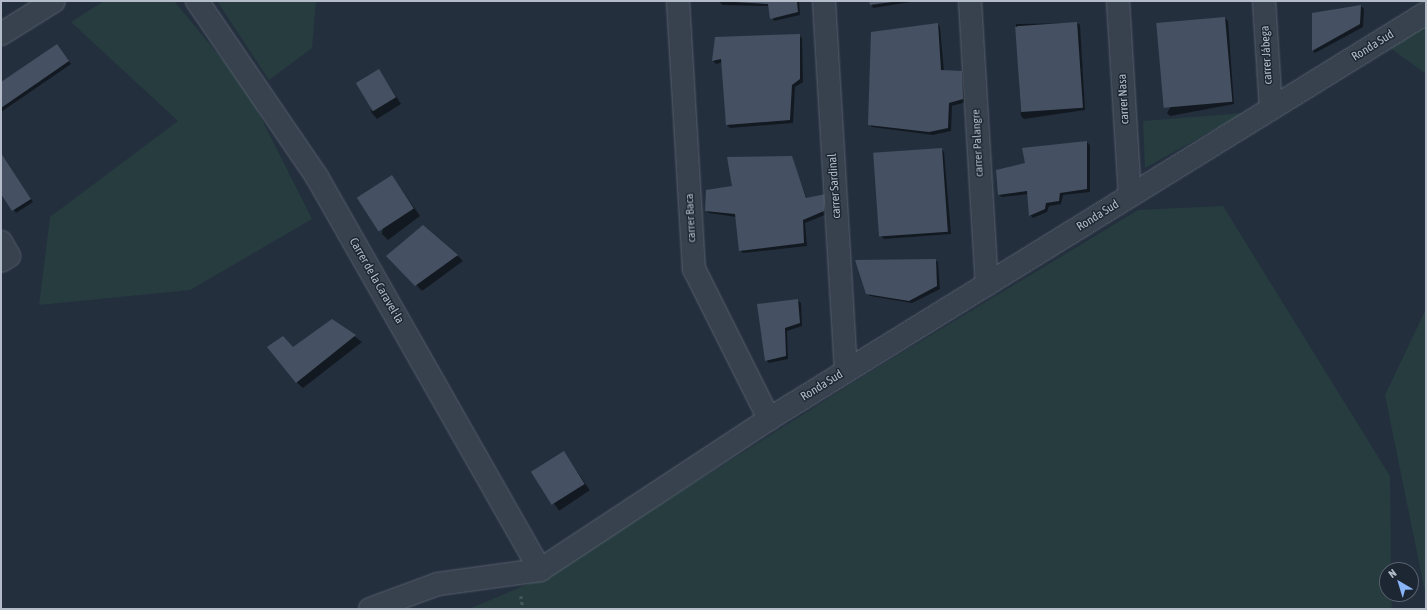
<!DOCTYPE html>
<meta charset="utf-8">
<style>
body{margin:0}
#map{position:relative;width:1427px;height:610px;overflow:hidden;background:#242f3e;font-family:"Asap Condensed",sans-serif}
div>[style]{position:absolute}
.green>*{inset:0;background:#263c3f}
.shadow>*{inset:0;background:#0007;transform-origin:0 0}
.building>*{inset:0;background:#455162;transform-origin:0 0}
.path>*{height:2.5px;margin-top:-1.25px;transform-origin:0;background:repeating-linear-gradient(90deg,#44595c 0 3px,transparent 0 6px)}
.roads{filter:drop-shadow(0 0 1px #565f6c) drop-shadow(0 0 1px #565f6c)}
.minor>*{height:22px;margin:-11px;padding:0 11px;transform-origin:11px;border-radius:11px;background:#38414e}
span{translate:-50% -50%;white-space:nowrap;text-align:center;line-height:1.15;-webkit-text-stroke:3px #1d2633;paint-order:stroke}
.street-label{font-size:12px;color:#b4bcc9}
.frame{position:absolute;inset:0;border:2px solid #b4bcc9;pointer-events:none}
.north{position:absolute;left:1379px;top:562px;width:40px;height:40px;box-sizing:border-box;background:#1d2633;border:1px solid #59626f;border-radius:50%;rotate:322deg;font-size:11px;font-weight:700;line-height:16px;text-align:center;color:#b4bcc9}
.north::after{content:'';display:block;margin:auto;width:14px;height:18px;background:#8ab4f8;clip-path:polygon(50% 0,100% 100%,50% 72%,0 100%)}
</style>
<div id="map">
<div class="green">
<i style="clip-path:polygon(104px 1px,174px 1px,246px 88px,312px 219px,190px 290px,39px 305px,50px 217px,178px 121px,71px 22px)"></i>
<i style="clip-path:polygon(217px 1px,316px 1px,312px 48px,269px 80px)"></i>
<i style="clip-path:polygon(1426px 24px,1426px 74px,1389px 47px)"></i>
<i style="clip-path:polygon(1244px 113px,1145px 168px,1143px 121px)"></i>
<i style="clip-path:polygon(1223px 206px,1390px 476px,1391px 570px,1387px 570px,1387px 594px,1391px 594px,1392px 609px,469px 609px,547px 576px,878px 367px,1138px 210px)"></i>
<i style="clip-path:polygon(1426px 309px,1426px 597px,1385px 395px)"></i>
</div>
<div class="shadow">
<i style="clip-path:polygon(719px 1px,799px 1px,800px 15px,774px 21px,769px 6px,722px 5px)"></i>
<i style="clip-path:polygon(870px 1px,917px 1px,873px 8px)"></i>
<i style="clip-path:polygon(1361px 6px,1364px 9px,1363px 27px,1315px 53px,1313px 51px,1313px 14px)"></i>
<i style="clip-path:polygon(1225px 18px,1228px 21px,1234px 104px,1170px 116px,1167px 113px)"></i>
<i style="clip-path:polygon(1077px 23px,1080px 25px,1085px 110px,1024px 119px,1021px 116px,1016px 24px)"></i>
<i style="clip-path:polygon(938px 24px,940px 27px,944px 71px,962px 72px,965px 75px,966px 102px,952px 106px,951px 131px,933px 135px,872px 127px,869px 124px)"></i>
<i style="clip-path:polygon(799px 35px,802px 38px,803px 82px,795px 87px,793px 123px,730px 128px,727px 125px,723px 62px,716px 64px,713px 61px,716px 38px)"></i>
<i style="clip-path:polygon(57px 45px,71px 64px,1px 112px,1px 83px)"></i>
<i style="clip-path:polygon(379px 70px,401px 104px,377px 119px,371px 112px)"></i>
<i style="clip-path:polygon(1087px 142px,1090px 145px,1090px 192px,1063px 195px,1061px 204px,1049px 206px,1047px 212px,1033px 218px,1030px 215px,1028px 194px,1002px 197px,999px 195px,1026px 164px)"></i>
<i style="clip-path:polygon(941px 149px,944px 152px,951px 234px,884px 239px,881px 236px)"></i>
<i style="clip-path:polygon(1px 153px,33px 202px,16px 213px,1px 192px)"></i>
<i style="clip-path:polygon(791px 157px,807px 199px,829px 197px,827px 214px,805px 223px,807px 246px,743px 253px,740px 250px,736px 217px,709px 213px,706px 210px,733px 187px)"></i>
<i style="clip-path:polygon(392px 176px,420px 216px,388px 240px,382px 234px)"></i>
<i style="clip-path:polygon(457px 255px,463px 261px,422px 291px,388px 256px)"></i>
<i style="clip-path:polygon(935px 260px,938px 262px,940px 289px,912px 303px,870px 296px,867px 293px)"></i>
<i style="clip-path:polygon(798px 301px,801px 303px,802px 326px,787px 331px,788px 359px,769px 363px,766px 360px)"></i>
<i style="clip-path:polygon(332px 320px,362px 342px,303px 388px,296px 382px,293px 348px)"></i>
<i style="left:564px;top:452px;width:46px;height:37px;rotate:56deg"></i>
</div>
<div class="building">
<i style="clip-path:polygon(718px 1px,797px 1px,798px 12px,770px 19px,768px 4px)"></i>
<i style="clip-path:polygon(869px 1px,892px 1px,892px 2px,870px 5px)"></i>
<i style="clip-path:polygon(1361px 5px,1360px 24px,1312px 51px,1312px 13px)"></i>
<i style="left:1225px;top:17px;width:85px;height:69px;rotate:85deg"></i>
<i style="left:1077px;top:22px;width:86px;height:62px;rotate:86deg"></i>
<i style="clip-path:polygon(938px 23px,941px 70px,962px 71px,963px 99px,949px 103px,948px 128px,929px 132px,868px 125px,871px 32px)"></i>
<i style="clip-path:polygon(800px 34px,800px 79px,792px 85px,790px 120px,726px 125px,721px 59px,712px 61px,715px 37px)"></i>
<i style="clip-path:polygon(57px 44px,69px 61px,1px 108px,1px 82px)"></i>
<i style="left:379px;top:69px;width:33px;height:27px;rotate:59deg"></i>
<i style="clip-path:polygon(1087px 141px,1087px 189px,1060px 193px,1059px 201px,1046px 203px,1045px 209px,1029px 216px,1027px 191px,998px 195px,996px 170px,1025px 163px,1022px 148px)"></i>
<i style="left:942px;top:148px;width:84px;height:69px;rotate:86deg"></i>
<i style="clip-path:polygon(1px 153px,31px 199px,12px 211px,1px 194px)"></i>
<i style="clip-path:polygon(792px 156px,806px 198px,826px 194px,824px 211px,803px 220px,804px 243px,739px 251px,735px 214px,705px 211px,706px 190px,732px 186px,727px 157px)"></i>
<i style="left:392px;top:175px;width:40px;height:42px;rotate:57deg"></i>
<i style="clip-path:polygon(423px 225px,458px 255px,415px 286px,386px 256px)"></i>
<i style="clip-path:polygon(936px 259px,937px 286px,909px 301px,866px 294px,855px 260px)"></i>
<i style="clip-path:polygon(798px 299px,800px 323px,785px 328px,786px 356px,765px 361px,757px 304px)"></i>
<i style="clip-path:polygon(332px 319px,356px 335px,296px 383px,267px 347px,283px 336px,293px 347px)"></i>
<i style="left:564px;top:451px;width:39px;height:39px;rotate:58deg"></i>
</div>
<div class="path">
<i style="left:521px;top:596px;width:13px;rotate:81deg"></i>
</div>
<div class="roads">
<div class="minor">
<i style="left:197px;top:1px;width:213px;rotate:55.7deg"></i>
<i style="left:317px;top:177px;width:452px;rotate:60.4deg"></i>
<i style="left:678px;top:1px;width:268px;rotate:86.6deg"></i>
<i style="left:694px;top:269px;width:168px;rotate:63.4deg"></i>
<i style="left:824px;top:1px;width:371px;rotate:86.6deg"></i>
<i style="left:970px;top:1px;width:284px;rotate:86.6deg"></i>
<i style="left:1118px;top:1px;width:195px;rotate:86.5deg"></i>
<i style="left:1264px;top:1px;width:107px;rotate:86.3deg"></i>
<i style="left:1px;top:34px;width:62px;rotate:-31.9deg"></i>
<i style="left:1px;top:242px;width:16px;rotate:60deg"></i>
<i style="left:9px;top:256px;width:9px;rotate:148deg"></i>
<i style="left:370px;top:609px;width:72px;rotate:-20.2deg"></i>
<i style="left:438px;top:584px;width:103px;rotate:-7.8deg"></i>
<i style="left:540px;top:570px;width:274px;rotate:-33.4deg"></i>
<i style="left:769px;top:419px;width:772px;rotate:-31.71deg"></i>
</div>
</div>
<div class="street-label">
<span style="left:1373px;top:46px;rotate:-32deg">Ronda Sud</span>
<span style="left:1267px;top:55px;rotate:-93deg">carrer Jábega</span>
<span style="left:1124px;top:99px;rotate:-93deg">carrer Nasa</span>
<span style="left:978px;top:143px;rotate:-93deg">carrer Palangre</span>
<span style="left:835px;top:186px;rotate:-94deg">carrer Sardinal</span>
<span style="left:1098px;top:216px;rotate:-32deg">Ronda Sud</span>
<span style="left:691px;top:218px;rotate:-93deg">carrer Baca</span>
<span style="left:376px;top:281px;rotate:60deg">Carrer de la Caravel·la</span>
<span style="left:822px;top:386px;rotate:-32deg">Ronda Sud</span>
</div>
<div class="frame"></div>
<div class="north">N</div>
</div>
